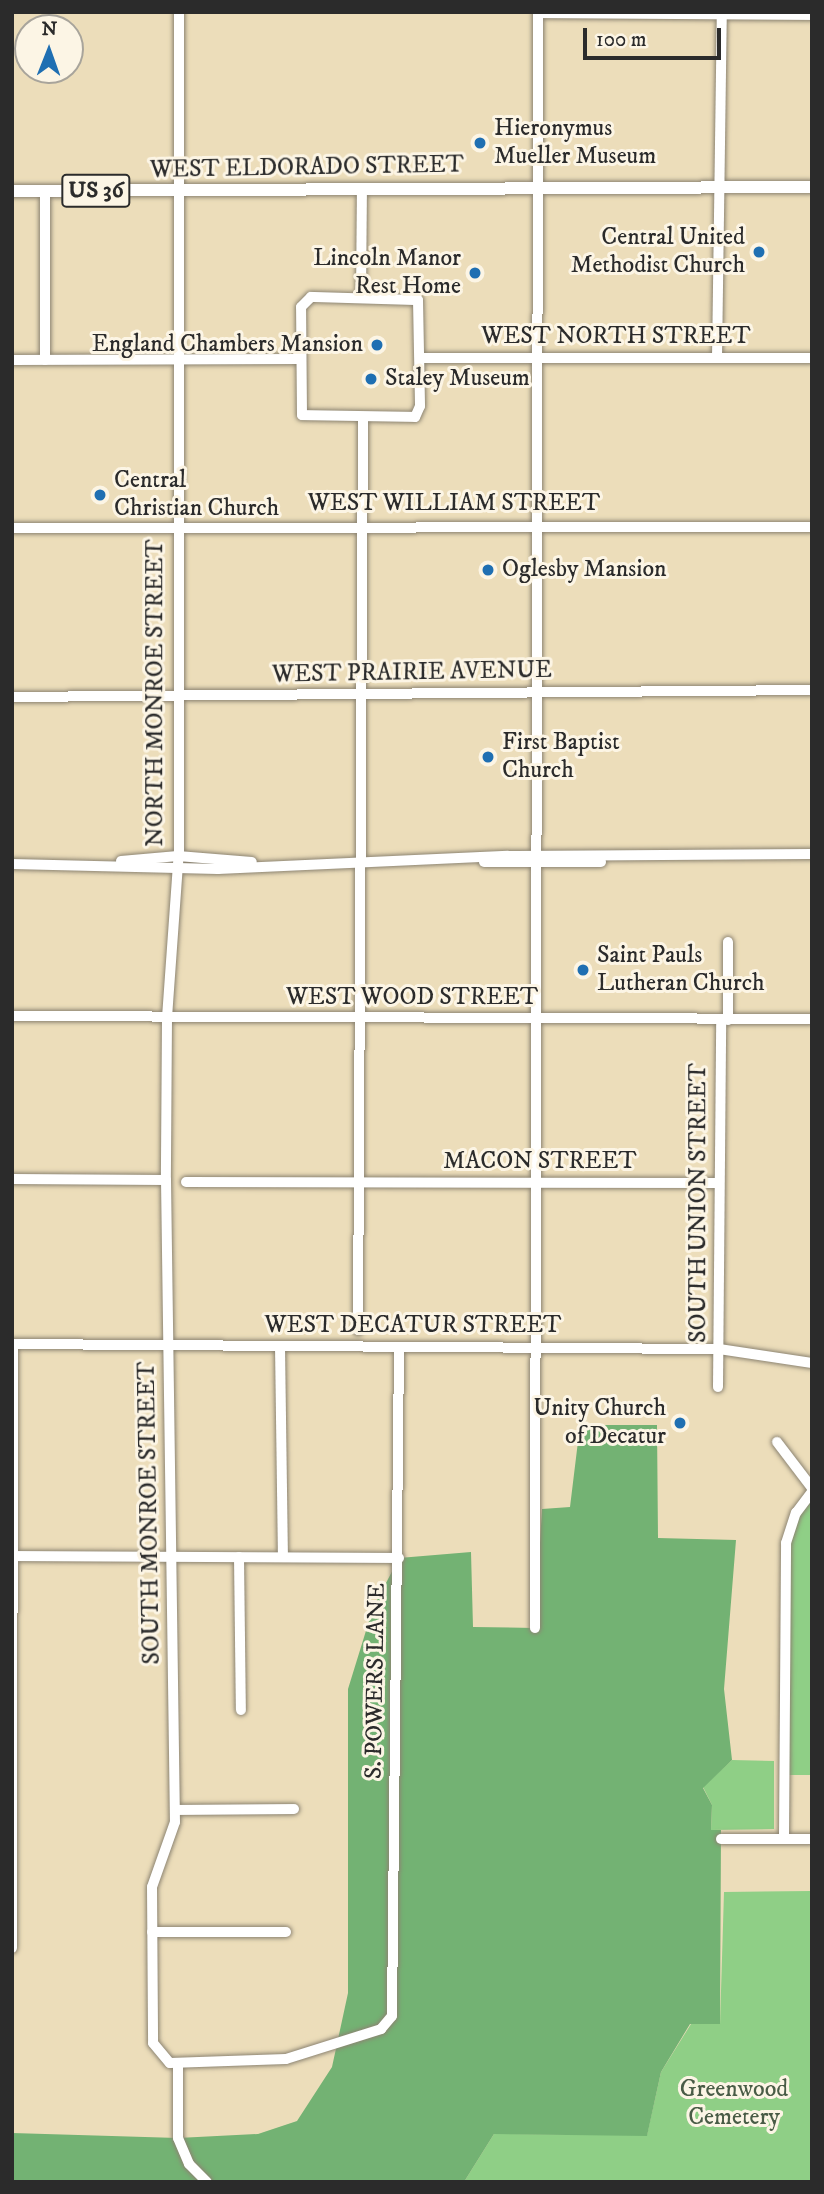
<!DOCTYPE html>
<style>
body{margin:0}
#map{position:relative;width:824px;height:2194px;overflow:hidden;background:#ecddba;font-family:"IM FELL DW Pica",serif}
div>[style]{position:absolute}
.green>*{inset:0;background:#8fcf86}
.forest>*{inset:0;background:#73b273}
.roads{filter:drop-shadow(0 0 2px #8c8472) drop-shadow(0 0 2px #8c8472)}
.minor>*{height:10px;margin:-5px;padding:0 5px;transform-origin:5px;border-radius:5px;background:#fff}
.major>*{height:12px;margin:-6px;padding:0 6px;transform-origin:6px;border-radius:6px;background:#fff}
.dots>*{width:19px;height:19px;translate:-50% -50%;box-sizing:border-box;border:4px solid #fcf5e5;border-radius:50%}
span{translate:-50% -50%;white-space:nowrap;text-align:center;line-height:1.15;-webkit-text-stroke:6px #fcf5e5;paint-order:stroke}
.shield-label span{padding:2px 5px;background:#fcf5e5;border:2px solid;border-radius:5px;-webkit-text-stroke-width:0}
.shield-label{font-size:23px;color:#2b2b2b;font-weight:700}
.poi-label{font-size:24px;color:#2b2b2b}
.left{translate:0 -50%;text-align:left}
.right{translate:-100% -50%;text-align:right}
.street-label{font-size:24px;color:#2b2b2b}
.park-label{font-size:24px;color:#495c46}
.frame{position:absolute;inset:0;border:14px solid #2b2b2b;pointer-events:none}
.north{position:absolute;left:14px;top:14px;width:70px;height:70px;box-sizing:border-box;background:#fcf5e5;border:2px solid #a8a49b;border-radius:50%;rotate:1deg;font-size:19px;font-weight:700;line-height:28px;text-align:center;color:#2b2b2b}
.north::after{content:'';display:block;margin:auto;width:24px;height:32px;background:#1f6fb2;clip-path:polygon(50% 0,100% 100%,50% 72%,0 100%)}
.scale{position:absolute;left:583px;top:28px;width:138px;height:32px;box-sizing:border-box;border:4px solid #2b2b2b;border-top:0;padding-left:9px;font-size:21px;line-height:24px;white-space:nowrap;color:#2b2b2b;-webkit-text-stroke:5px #fcf5e5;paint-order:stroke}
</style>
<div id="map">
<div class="green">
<i style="clip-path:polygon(812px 1492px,812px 1775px,784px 1775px,786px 1543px)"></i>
<i style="clip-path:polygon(732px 1760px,774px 1761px,774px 1829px,711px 1830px,712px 1805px,703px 1787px)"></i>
<i style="clip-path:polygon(812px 1891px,812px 2182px,464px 2182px,494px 2134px,647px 2135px,661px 2072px,691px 2024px,720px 2024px,724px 1892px)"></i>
</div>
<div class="forest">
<i style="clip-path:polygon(580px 1425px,657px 1425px,658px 1538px,736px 1540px,724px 1689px,732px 1760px,703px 1788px,712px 1805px,711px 1830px,721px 1830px,720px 2024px,690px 2024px,661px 2072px,647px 2136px,494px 2134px,464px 2182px,12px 2182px,12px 2133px,178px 2138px,258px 2134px,297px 2121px,332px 2067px,348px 1993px,348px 1689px,373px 1608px,399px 1558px,471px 1552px,473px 1627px,535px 1628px,542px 1509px,570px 1507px)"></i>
</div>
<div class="roads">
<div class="minor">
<i style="left:179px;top:12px;width:838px;rotate:90deg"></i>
<i style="left:179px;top:850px;width:168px;rotate:94.1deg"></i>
<i style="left:167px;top:1018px;width:162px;rotate:90.4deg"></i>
<i style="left:166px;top:1180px;width:642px;rotate:89.2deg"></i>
<i style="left:175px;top:1822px;width:69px;rotate:109.5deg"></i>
<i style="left:152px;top:1887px;width:156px;rotate:89.6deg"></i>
<i style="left:153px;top:2043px;width:26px;rotate:50deg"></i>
<i style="left:170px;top:2063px;width:116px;rotate:-2deg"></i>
<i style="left:286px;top:2059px;width:100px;rotate:-17.5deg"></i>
<i style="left:381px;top:2029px;width:17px;rotate:-50deg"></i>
<i style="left:392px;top:2016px;width:669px;rotate:-89.4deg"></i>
<i style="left:538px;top:13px;width:274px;rotate:0.4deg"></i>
<i style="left:311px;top:297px;width:107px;rotate:1.6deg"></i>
<i style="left:418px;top:300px;width:106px;rotate:88.9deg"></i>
<i style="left:420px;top:406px;width:12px;rotate:114deg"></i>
<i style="left:415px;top:417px;width:113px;rotate:-179deg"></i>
<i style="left:302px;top:415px;width:108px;rotate:-90.5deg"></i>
<i style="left:301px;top:307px;width:14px;rotate:-45deg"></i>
<i style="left:361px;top:297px;width:109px;rotate:-89.5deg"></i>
<i style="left:420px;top:358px;width:392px"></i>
<i style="left:717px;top:358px;width:346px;rotate:-89.2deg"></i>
<i style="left:12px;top:360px;width:288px;rotate:-0.2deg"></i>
<i style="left:45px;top:360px;width:169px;rotate:-90deg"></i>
<i style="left:12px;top:528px;width:800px;rotate:-0.07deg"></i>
<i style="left:12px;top:697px;width:800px;rotate:-0.5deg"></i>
<i style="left:121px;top:861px;width:57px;rotate:-5deg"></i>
<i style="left:178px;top:856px;width:74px;rotate:4.6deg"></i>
<i style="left:484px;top:862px;width:117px"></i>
<i style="left:12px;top:864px;width:206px;rotate:1.4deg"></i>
<i style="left:218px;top:869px;width:290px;rotate:-2.6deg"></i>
<i style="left:508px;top:856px;width:304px;rotate:-0.4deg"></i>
<i style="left:12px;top:1016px;width:800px;rotate:0.21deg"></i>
<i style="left:728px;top:1020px;width:78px;rotate:-90deg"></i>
<i style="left:12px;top:1179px;width:154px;rotate:0.4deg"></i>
<i style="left:186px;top:1182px;width:533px;rotate:0.11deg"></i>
<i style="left:358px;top:1330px;width:911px;rotate:-89.69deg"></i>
<i style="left:12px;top:1344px;width:707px;rotate:0.41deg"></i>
<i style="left:719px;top:1349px;width:94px;rotate:8.6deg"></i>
<i style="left:280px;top:1346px;width:211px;rotate:89.2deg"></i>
<i style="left:718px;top:1387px;width:367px;rotate:-89.5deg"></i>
<i style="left:777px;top:1442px;width:58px;rotate:52.7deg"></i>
<i style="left:12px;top:1556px;width:387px;rotate:0.3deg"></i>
<i style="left:239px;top:1557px;width:153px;rotate:89.3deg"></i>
<i style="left:535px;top:1628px;width:1616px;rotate:-89.89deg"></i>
<i style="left:176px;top:1810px;width:118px;rotate:-0.5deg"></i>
<i style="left:721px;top:1839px;width:91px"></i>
<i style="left:784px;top:1839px;width:296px;rotate:-89.6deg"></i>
<i style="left:786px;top:1543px;width:32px;rotate:-72deg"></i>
<i style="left:796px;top:1513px;width:26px;rotate:-53deg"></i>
<i style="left:152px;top:1932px;width:134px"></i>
<i style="left:12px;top:1948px;width:604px;rotate:-89.91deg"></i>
<i style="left:178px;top:2064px;width:74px;rotate:90deg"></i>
<i style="left:178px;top:2138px;width:28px;rotate:67deg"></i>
<i style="left:189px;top:2164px;width:25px;rotate:45deg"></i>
</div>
<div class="major">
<i style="left:12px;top:191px;width:800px;rotate:-0.29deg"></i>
</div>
</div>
<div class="dots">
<i style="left:480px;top:143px;background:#1f6fb2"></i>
<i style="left:759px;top:252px;background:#1f6fb2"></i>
<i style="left:475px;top:273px;background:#1f6fb2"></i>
<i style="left:377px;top:345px;background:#1f6fb2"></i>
<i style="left:371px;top:379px;background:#1f6fb2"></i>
<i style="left:100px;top:495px;background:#1f6fb2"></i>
<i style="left:488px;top:570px;background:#1f6fb2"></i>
<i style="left:488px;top:757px;background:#1f6fb2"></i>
<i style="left:583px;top:970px;background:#1f6fb2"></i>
<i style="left:680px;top:1423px;background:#1f6fb2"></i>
</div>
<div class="shield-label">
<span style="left:96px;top:191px">US 36</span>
</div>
<div class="poi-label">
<span class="left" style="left:494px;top:143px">Hieronymus<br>Mueller Museum</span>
<span class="right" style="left:745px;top:252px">Central United<br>Methodist Church</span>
<span class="right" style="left:461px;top:273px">Lincoln Manor<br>Rest Home</span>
<span class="right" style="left:363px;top:345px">England Chambers Mansion</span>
<span class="left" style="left:385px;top:379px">Staley Museum</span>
<span class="left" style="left:114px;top:495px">Central<br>Christian Church</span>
<span class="left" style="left:502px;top:570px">Oglesby Mansion</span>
<span class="left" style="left:502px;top:757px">First Baptist<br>Church</span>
<span class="left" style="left:597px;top:970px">Saint Pauls<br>Lutheran Church</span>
<span class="right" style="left:666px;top:1423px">Unity Church<br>of Decatur</span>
</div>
<div class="street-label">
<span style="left:307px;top:168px;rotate:-1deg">WEST ELDORADO STREET</span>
<span style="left:616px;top:337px">WEST NORTH STREET</span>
<span style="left:454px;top:504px">WEST WILLIAM STREET</span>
<span style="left:412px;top:673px;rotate:-1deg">WEST PRAIRIE AVENUE</span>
<span style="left:156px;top:693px;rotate:-90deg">NORTH MONROE STREET</span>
<span style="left:412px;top:998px">WEST WOOD STREET</span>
<span style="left:540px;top:1162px">MACON STREET</span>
<span style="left:699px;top:1203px;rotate:-90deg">SOUTH UNION STREET</span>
<span style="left:413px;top:1326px">WEST DECATUR STREET</span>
<span style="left:150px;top:1513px;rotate:-91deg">SOUTH MONROE STREET</span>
<span style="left:376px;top:1681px;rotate:-89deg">S. POWERS LANE</span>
</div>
<div class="park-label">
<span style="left:734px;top:2104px">Greenwood<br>Cemetery</span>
</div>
<div class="frame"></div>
<div class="north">N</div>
<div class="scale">100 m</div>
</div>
